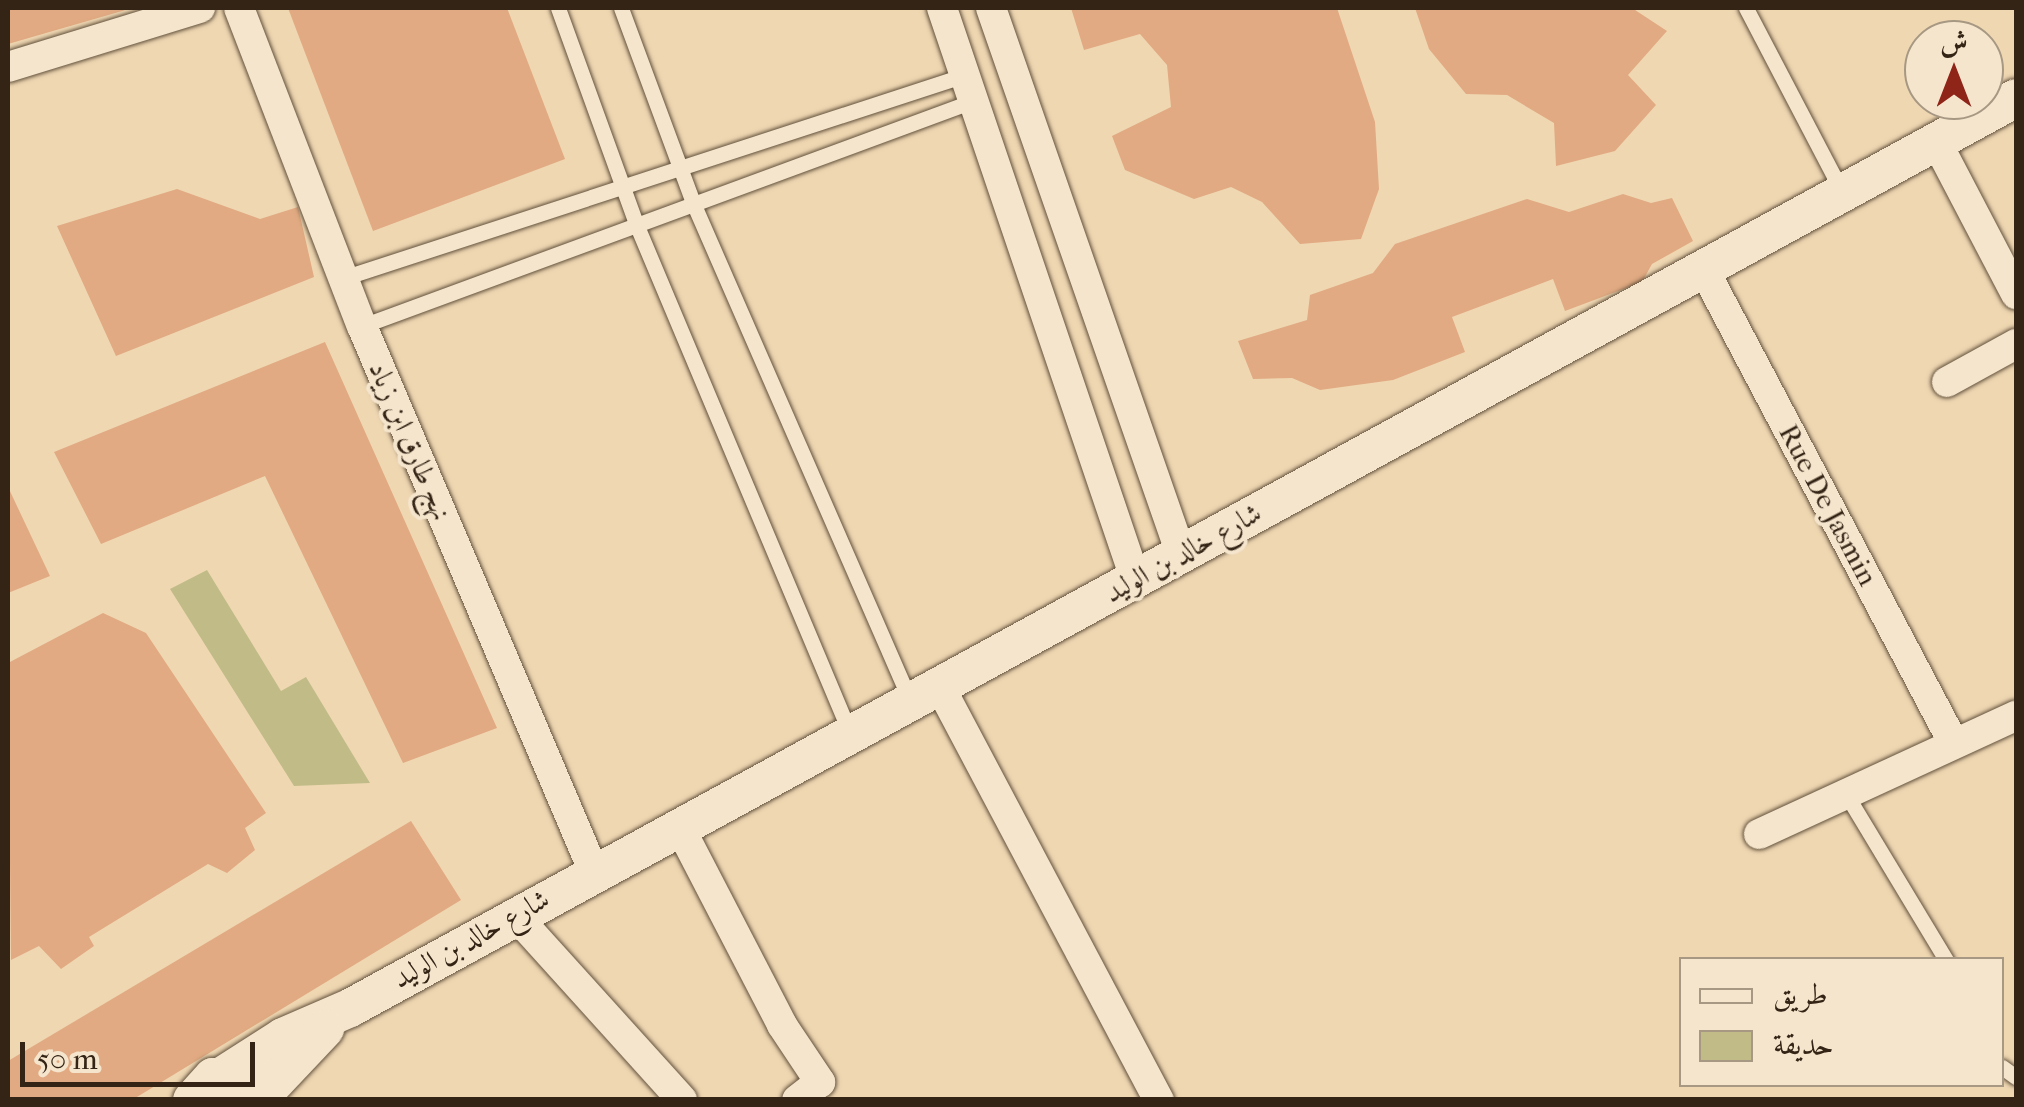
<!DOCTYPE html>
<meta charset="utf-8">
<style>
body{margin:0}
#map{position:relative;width:2024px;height:1107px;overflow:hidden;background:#efd7b2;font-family:"IM FELL French Canon",Amiri,serif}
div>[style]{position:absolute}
.green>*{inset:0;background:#c1bc87}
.building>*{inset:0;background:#e1aa82}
.roads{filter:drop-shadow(0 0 2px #62513c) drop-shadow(0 0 2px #62513c)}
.service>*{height:15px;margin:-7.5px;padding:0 7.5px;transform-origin:7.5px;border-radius:7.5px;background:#f5e5cd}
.minor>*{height:30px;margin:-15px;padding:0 15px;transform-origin:15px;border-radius:15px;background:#f5e5cd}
.tertiary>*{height:38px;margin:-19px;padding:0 19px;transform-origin:19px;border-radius:19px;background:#f5e5cd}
span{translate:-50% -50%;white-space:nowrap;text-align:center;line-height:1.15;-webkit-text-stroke:8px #f5e5cd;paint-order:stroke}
.street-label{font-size:28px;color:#332415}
.frame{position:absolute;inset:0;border:10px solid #332415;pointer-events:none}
.legend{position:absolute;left:1679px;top:957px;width:325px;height:130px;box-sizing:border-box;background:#f5e5cd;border:2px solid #a79883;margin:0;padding:12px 18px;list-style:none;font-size:30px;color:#332415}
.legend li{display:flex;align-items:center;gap:20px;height:50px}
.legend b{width:50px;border:2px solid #a79883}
.north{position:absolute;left:1904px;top:20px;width:100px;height:100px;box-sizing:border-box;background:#f5e5cd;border:2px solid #a79883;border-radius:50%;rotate:0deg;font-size:28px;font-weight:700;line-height:40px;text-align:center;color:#332415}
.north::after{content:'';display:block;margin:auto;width:35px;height:45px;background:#8f2418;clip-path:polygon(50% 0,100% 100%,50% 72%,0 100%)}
.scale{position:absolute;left:20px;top:1042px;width:235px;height:45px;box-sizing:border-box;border:5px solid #332415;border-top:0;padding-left:12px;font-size:30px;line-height:35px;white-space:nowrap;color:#332415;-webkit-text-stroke:8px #f5e5cd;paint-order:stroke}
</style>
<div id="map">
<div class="green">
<i style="clip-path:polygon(207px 570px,281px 691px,306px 677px,370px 783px,294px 786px,170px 589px)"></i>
</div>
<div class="building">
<i style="clip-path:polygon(8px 8px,128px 8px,129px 9px,8px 44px)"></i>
<i style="clip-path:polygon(288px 8px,507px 8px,565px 159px,373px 231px)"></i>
<i style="clip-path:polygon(1071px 8px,1337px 8px,1375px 122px,1379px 189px,1361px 239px,1300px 244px,1262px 202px,1231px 187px,1194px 199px,1125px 170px,1112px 136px,1171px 107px,1167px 65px,1140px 34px,1084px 50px)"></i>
<i style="clip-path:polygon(1415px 8px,1632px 8px,1667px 31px,1628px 75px,1656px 105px,1615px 151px,1556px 166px,1554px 123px,1507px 95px,1466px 94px,1429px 49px)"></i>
<i style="clip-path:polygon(177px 189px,260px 219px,298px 207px,314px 277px,116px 356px,57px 226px)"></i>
<i style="clip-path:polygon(1623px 194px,1651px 203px,1672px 198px,1693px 241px,1652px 264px,1642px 282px,1565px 311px,1553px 279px,1452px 317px,1465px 352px,1393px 380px,1320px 390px,1292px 378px,1253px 379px,1238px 341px,1307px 320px,1310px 295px,1373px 273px,1395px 244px,1527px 199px,1569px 212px)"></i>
<i style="clip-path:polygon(325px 342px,497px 728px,403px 763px,265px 476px,101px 544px,54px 452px)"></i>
<i style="clip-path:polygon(8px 487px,50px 576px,8px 593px)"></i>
<i style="clip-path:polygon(103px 613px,146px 633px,266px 813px,245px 828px,255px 850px,227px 873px,208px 864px,89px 937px,94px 946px,61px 969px,39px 946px,11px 960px,8px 663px)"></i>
<i style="clip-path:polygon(411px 821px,461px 900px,132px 1100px,8px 1100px,8px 1061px)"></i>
</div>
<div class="roads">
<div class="service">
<i style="left:558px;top:8px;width:232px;rotate:70.1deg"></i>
<i style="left:637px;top:226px;width:550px;rotate:67.21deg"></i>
<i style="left:621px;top:8px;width:210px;rotate:69.7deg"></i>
<i style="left:694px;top:205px;width:540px;rotate:66.43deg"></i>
<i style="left:1746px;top:8px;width:208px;rotate:62.4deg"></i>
<i style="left:343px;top:278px;width:654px;rotate:-18.07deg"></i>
<i style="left:362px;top:326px;width:651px;rotate:-20.22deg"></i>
<i style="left:1846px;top:794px;width:194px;rotate:58.9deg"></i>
<i style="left:2002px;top:1067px;width:17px;rotate:36deg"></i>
</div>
<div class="minor">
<i style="left:239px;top:8px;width:341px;rotate:68.9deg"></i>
<i style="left:362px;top:326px;width:591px;rotate:66.99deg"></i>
<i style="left:942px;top:8px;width:605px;rotate:71.3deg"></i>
<i style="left:991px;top:8px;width:578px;rotate:70.81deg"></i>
<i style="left:8px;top:67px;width:201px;rotate:-17.1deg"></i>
<i style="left:1936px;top:141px;width:173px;rotate:62.4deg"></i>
<i style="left:1702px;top:266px;width:540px;rotate:62.2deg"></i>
<i style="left:1947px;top:382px;width:79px;rotate:-28.8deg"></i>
<i style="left:939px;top:685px;width:470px;rotate:62.1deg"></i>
<i style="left:679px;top:826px;width:224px;rotate:62.6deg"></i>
<i style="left:782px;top:1025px;width:69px;rotate:56.3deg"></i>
<i style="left:820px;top:1082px;width:29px;rotate:142deg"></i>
<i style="left:1759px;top:834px;width:283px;rotate:-24.7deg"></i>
<i style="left:515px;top:915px;width:249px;rotate:47.9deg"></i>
</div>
<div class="tertiary">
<i style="left:222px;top:1076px;width:72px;rotate:-32.6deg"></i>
<i style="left:283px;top:1037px;width:73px;rotate:-23.4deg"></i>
<i style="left:350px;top:1008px;width:1898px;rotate:-28.64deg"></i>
<i style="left:192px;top:1100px;width:31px;rotate:-48deg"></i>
<i style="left:213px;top:1077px;width:29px;rotate:16deg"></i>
<i style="left:258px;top:1100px;width:98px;rotate:-46.7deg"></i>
</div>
</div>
<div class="street-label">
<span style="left:410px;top:441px;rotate:67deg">نهج طارق ابن زياد</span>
<span style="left:1828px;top:505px;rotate:62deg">Rue De Jasmin</span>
<span style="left:1183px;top:553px;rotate:-29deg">شارع خالد بن الوليد</span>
<span style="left:471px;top:939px;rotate:-29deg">شارع خالد بن الوليد</span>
</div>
<div class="frame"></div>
<ul class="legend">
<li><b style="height:12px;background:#f5e5cd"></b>طريق</li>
<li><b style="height:28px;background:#c1bc87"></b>حديقة</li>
</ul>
<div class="north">ش</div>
<div class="scale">50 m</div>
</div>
